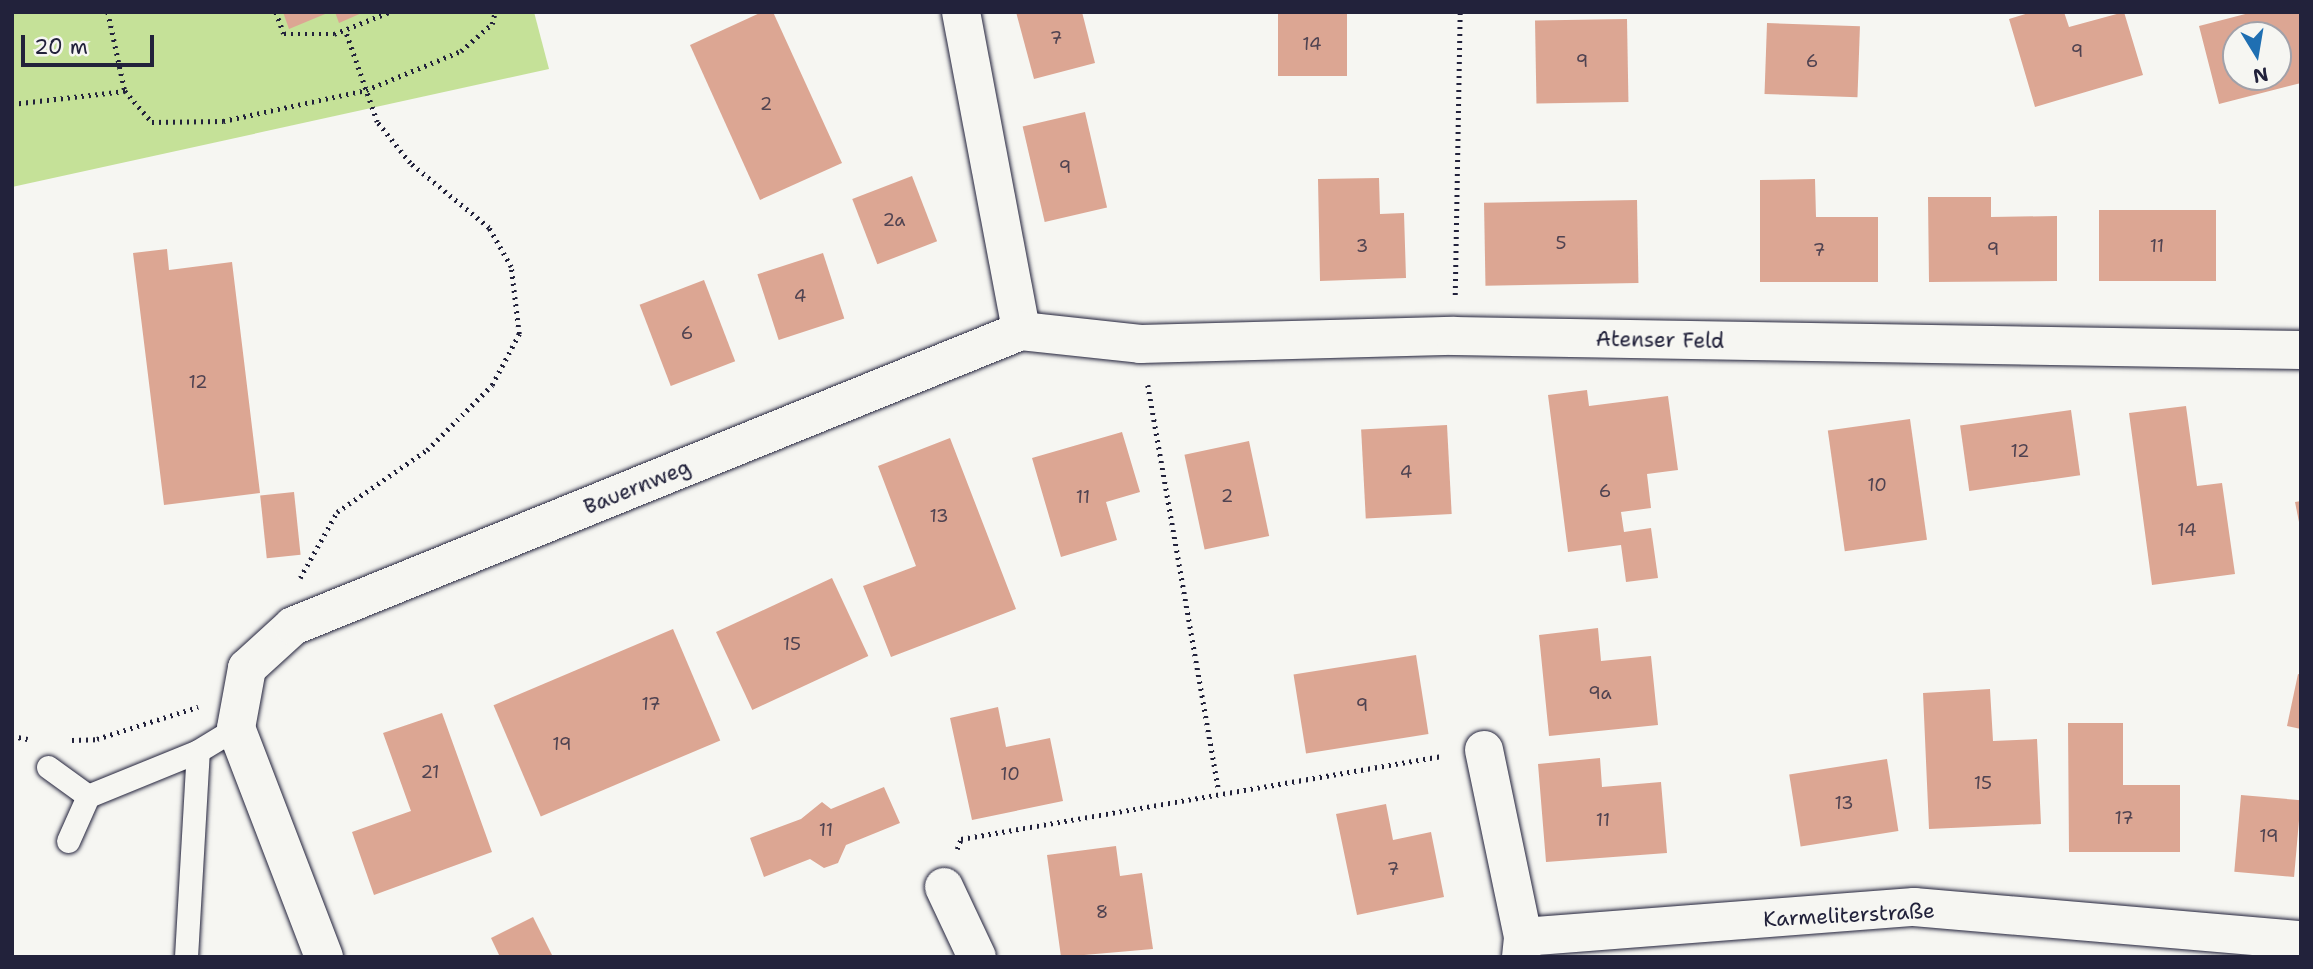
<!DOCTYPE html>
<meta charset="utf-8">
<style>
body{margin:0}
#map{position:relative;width:2313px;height:969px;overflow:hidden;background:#f6f6f2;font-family:"Shantell Sans",sans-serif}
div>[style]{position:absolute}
.green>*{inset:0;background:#c5e198}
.building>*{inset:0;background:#dca693;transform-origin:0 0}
.path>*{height:4.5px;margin-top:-2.25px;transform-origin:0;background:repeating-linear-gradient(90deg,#22223b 0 2px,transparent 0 7px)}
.roads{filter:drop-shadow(0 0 2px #22223b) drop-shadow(0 0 2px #22223b)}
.service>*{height:23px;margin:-11.5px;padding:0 11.5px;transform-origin:11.5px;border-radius:11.5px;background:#f6f6f2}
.minor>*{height:38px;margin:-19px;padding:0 19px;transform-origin:19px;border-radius:19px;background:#f6f6f2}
span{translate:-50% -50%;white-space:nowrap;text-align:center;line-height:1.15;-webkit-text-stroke:5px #f6f6f2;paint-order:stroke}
.number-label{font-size:18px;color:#504351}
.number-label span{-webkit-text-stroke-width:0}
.street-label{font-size:21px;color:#22223b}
.frame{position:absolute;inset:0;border:14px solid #22223b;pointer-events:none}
.north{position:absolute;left:2222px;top:21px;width:70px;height:70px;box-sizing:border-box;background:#f6f6f2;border:2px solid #a1a1a9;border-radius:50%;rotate:169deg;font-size:19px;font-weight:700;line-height:28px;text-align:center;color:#22223b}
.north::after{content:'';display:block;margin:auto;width:24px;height:32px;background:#1f6fb2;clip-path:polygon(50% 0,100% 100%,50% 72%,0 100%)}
.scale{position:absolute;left:21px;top:35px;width:133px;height:32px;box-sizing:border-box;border:4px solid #22223b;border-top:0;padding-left:9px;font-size:21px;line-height:24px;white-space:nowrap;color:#22223b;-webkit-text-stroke:5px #f6f6f2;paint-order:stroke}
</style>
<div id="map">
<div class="green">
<i style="clip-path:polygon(12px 12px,534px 12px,549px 69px,12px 187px)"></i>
</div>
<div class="building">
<i style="clip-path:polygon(283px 12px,330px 12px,289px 29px)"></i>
<i style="clip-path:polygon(335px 12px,364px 12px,339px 23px)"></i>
<i style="clip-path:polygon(762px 12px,773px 12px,842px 163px,760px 200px,690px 45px)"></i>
<i style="clip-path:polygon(1016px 12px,1082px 12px,1095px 63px,1034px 79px)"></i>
<i style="left:1278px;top:12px;width:69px;height:64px"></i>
<i style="clip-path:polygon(2032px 12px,2064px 12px,2069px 27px,2124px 12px,2143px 75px,2035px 107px,2009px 19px)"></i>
<i style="clip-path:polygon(evenodd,2253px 12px,2301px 12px,2301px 83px,2219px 104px,2199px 26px,2253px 12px,2236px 35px,2278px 35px,2278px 77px,2236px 77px,2236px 35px)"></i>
<i style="left:1627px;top:19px;width:83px;height:92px;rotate:89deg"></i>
<i style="left:1767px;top:23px;width:93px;height:71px;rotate:2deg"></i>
<i style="left:1085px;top:112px;width:98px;height:64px;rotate:77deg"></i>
<i style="left:912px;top:176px;width:70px;height:64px;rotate:69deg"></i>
<i style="clip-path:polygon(1379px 178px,1380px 214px,1404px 213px,1406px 278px,1320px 281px,1318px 179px)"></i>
<i style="clip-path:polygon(1815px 179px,1816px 217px,1878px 217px,1878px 282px,1760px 282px,1760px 180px)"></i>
<i style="clip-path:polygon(1928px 197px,1991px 197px,1991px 217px,2057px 216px,2057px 281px,1929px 282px)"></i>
<i style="left:1637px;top:200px;width:83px;height:153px;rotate:89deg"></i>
<i style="left:2099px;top:210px;width:117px;height:71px"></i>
<i style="clip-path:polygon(167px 249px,169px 270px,232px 262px,260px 493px,164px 505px,133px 253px)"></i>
<i style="left:823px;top:253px;width:69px;height:69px;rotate:72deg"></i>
<i style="left:704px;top:280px;width:87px;height:69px;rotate:69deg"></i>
<i style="clip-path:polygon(1587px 390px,1589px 406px,1668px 396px,1678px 470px,1647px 474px,1651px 508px,1621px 512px,1624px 532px,1651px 528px,1658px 578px,1626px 582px,1621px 545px,1568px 552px,1548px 395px)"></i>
<i style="clip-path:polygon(2186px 406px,2197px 486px,2222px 483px,2235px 574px,2152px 585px,2129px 413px)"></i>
<i style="left:2071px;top:410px;width:66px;height:112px;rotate:82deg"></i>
<i style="left:1910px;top:419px;width:122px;height:83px;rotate:82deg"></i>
<i style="left:1447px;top:425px;width:89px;height:86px;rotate:87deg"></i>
<i style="clip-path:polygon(1122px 432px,1140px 492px,1106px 502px,1117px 540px,1061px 557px,1032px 458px)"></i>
<i style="clip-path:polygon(950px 438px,1016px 609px,891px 657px,863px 586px,916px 566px,878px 466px)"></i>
<i style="left:1249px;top:441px;width:97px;height:66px;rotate:78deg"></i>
<i style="left:294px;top:492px;width:63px;height:34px;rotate:84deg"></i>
<i style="clip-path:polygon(2301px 501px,2301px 527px,2300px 527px,2295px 502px)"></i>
<i style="left:832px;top:578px;width:86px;height:128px;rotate:65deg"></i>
<i style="clip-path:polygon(1598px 628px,1601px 661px,1651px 656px,1658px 725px,1549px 736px,1539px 635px)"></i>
<i style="left:673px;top:629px;width:121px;height:195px;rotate:67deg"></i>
<i style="left:1416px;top:655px;width:80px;height:124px;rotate:81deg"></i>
<i style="clip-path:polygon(2298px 674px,2301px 675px,2301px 729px,2287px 726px)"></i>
<i style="clip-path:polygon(1990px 689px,1993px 741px,2037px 739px,2041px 824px,1929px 829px,1923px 693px)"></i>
<i style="clip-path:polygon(998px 707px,1006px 747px,1050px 738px,1063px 801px,972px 820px,950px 718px)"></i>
<i style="clip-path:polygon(442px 713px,492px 852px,374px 895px,352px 832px,411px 811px,383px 733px)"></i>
<i style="clip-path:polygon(2068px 723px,2123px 723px,2123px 785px,2180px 785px,2180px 852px,2069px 852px)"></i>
<i style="clip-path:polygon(1600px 758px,1602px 787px,1661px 782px,1667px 853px,1546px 862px,1538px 764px)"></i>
<i style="left:1887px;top:759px;width:73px;height:99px;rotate:81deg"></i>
<i style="clip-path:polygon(884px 787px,900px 823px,846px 845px,838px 863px,824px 868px,810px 859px,764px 877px,750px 838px,801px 819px,822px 802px,831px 809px)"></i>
<i style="left:2241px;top:795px;width:60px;height:77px;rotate:5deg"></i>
<i style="clip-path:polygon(1386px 804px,1393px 840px,1431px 832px,1444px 897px,1357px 915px,1336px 814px)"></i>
<i style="clip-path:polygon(1116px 846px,1120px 876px,1142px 873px,1153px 949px,1061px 957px,1047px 855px)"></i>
<i style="clip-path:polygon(533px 917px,553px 957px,500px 957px,491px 938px)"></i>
</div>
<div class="path">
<i style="left:108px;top:12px;width:81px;rotate:77.9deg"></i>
<i style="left:276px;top:12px;width:23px;rotate:70deg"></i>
<i style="left:284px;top:34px;width:50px"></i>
<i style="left:334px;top:34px;width:59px;rotate:-21.8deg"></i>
<i style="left:12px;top:104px;width:114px;rotate:-6.6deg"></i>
<i style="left:125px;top:91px;width:41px;rotate:48.9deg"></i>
<i style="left:152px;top:122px;width:71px;rotate:-0.8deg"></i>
<i style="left:223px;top:121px;width:146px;rotate:-12.2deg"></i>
<i style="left:366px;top:90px;width:103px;rotate:-22.3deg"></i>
<i style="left:461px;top:51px;width:41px;rotate:-41.1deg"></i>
<i style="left:492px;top:24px;width:12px;rotate:-76deg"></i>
<i style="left:1455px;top:295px;width:283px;rotate:-89deg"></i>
<i style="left:1148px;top:385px;width:412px;rotate:80.1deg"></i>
<i style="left:300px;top:578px;width:76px;rotate:-60.7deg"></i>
<i style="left:337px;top:512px;width:109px;rotate:-34.6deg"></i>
<i style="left:427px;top:450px;width:92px;rotate:-45deg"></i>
<i style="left:492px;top:385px;width:58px;rotate:-62.1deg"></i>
<i style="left:519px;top:334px;width:67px;rotate:-96.8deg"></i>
<i style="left:511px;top:267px;width:45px;rotate:-119.4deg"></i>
<i style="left:489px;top:228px;width:102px;rotate:-140.6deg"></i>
<i style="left:410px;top:163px;width:53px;rotate:-128.8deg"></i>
<i style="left:377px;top:122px;width:97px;rotate:-109.2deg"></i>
<i style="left:12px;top:736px;width:16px;rotate:11deg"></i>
<i style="left:72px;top:740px;width:25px;rotate:-2deg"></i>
<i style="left:97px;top:739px;width:106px;rotate:-17.6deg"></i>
<i style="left:957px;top:849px;width:11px;rotate:-68deg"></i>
<i style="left:961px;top:839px;width:488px;rotate:-9.8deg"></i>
</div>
<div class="roads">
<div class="service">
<i style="left:48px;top:767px;width:49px;rotate:35.9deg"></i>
<i style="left:88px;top:796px;width:119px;rotate:-22.2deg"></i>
<i style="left:68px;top:841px;width:49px;rotate:-66deg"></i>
<i style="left:186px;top:957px;width:206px;rotate:-86.7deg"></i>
<i style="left:198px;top:751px;width:44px;rotate:-31.2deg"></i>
</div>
<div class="minor">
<i style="left:961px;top:12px;width:325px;rotate:79.3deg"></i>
<i style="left:1484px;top:750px;width:191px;rotate:78.2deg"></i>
<i style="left:944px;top:887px;width:77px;rotate:64.8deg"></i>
<i style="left:324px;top:957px;width:245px;rotate:-111deg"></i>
<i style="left:236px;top:728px;width:61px;rotate:-79.6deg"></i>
<i style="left:247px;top:668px;width:62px;rotate:-42.4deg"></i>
<i style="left:293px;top:626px;width:785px;rotate:-22.06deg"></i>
<i style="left:1021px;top:331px;width:120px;rotate:6.2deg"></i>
<i style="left:1140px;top:344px;width:314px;rotate:-1.5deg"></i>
<i style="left:1454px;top:336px;width:847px;rotate:0.95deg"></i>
<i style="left:1521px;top:957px;width:20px;rotate:-84deg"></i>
<i style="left:1523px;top:937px;width:392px;rotate:-4.4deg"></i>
<i style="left:1914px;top:907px;width:388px;rotate:4.9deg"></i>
</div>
</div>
<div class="number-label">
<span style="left:1056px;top:38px">7</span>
<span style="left:1312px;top:44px">14</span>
<span style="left:2077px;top:51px">9</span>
<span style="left:1582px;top:61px">9</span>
<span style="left:1812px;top:61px">6</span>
<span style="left:766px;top:104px">2</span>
<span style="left:1065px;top:167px">9</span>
<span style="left:894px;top:220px">2a</span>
<span style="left:1561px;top:243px">5</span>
<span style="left:1362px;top:246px">3</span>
<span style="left:2157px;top:246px">11</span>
<span style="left:1993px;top:249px">9</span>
<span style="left:1819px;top:250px">7</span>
<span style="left:800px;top:296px">4</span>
<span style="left:687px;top:333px">6</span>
<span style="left:198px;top:382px">12</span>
<span style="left:2020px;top:451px">12</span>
<span style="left:1406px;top:472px">4</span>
<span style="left:1877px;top:485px">10</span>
<span style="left:1605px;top:491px">6</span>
<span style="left:1227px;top:496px">2</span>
<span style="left:1083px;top:497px">11</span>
<span style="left:939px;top:516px">13</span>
<span style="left:2187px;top:530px">14</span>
<span style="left:792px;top:644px">15</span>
<span style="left:1600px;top:693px">9a</span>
<span style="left:651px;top:704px">17</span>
<span style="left:1362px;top:705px">9</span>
<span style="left:562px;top:744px">19</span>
<span style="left:430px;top:772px">21</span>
<span style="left:1010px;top:774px">10</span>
<span style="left:1983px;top:783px">15</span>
<span style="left:1844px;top:803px">13</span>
<span style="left:2124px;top:818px">17</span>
<span style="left:1603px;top:820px">11</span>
<span style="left:826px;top:830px">11</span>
<span style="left:2269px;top:836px">19</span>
<span style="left:1393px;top:869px">7</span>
<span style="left:1102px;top:912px">8</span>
</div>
<div class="street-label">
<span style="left:1660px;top:340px;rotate:1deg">Atenser Feld</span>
<span style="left:637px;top:487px;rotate:-22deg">Bauernweg</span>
<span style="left:1849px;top:915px;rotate:-3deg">Karmeliterstraße</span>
</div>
<div class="frame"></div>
<div class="north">N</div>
<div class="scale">20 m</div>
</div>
